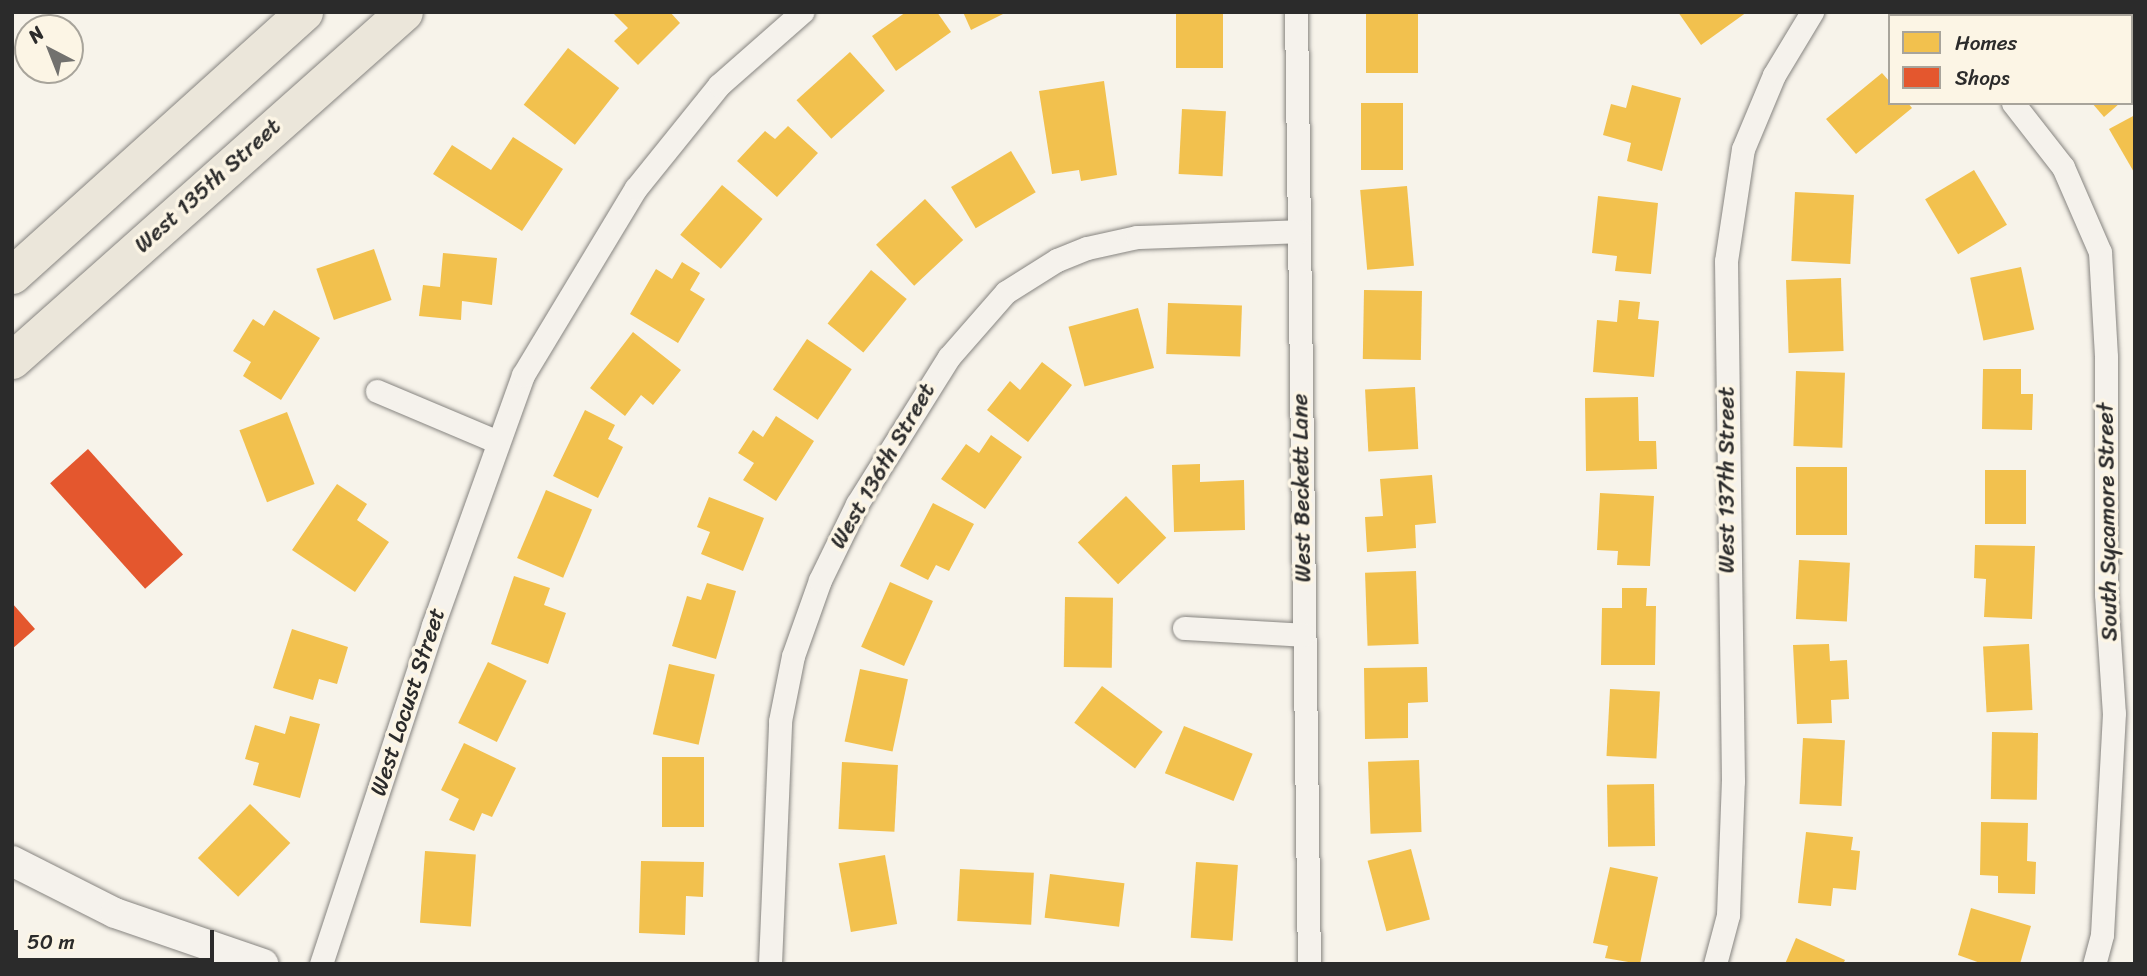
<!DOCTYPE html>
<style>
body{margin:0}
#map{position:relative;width:2147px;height:976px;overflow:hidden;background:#f7f3ea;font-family:Sriracha,sans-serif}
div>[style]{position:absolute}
.homes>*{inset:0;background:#f2c14e;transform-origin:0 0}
.shops>*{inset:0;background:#e4572e;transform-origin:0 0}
.roads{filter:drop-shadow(0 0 2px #878581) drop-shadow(0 0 2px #878581)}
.minor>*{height:23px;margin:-11.5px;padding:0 11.5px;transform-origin:11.5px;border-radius:11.5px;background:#f5f2ec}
.tertiary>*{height:30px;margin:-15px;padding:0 15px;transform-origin:15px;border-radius:15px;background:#f5f2ec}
.primary>*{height:37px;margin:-18.5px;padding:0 18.5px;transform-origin:18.5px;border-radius:18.5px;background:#ebe6da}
span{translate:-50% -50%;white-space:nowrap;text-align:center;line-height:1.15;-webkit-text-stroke:7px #fcf5e5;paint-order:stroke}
.street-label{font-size:23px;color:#2b2b2b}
.frame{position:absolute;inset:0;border:14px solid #2b2b2b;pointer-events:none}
.legend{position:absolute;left:1888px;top:14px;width:245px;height:91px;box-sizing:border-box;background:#fcf5e5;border:2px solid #a8a49b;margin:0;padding:9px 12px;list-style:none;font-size:21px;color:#2b2b2b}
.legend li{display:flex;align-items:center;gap:14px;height:35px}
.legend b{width:35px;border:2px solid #a8a49b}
.north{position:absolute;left:14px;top:14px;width:70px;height:70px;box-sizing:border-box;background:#fcf5e5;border:2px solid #a8a49b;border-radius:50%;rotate:318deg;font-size:19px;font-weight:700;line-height:28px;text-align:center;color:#2b2b2b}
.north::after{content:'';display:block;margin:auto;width:24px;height:32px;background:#72716e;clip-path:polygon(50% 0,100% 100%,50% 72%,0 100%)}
.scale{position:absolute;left:14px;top:930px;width:200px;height:32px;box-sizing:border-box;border:4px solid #2b2b2b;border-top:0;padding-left:9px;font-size:21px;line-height:24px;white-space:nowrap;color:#2b2b2b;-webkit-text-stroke:5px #fcf5e5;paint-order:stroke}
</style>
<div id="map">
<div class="homes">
<i style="clip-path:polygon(612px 12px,670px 12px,680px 23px,638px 65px,614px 41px,628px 28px)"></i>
<i style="clip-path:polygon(906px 12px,937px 12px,951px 32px,896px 71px,872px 36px)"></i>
<i style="clip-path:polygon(963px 12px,1007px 12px,971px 30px)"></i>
<i style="left:1176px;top:12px;width:47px;height:56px"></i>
<i style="left:1366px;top:12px;width:52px;height:61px"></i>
<i style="clip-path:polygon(1678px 12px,1747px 12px,1701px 45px)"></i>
<i style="left:2014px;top:12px;width:71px;height:5px"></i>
<i style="left:568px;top:48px;width:65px;height:72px;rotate:38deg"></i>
<i style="left:850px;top:52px;width:52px;height:72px;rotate:48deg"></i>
<i style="clip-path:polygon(1882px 73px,1890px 82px,1890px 103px,1908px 103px,1912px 108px,1856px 154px,1826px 119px)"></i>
<i style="clip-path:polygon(1104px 81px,1117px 175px,1081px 181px,1079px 170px,1052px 174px,1039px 91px)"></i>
<i style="clip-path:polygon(1632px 85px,1681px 98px,1662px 171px,1627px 161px,1631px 143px,1603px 135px,1611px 104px,1626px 108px)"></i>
<i style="left:1403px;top:103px;width:67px;height:42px;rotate:90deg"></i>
<i style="clip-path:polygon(2092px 103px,2120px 103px,2104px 117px)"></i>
<i style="left:1182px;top:109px;width:44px;height:65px;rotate:3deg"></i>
<i style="clip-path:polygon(2135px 115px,2135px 174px,2109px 129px)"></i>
<i style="clip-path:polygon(788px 126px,818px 153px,777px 197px,737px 161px,765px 131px,775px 139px)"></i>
<i style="clip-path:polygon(513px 137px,563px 169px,522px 231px,433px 174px,452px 145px,491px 170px)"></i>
<i style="left:1011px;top:151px;width:48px;height:70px;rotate:59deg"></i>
<i style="left:1974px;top:170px;width:64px;height:57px;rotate:59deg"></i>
<i style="left:722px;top:185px;width:53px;height:65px;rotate:40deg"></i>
<i style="left:1407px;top:186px;width:80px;height:47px;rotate:85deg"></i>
<i style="left:1795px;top:192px;width:59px;height:69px;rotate:3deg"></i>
<i style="clip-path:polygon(1598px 196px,1658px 203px,1651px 274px,1615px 271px,1617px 256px,1592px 253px)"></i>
<i style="left:925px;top:199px;width:56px;height:67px;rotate:47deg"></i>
<i style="left:374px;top:249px;width:54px;height:61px;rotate:71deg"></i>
<i style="clip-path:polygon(443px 253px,497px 258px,492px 305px,462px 301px,461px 320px,419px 316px,423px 285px,440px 287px)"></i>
<i style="clip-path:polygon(682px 262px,700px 273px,690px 290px,705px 299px,678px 343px,630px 314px,656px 269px,672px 279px)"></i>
<i style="left:2021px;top:267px;width:64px;height:52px;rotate:78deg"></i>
<i style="left:871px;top:270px;width:46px;height:69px;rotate:39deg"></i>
<i style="left:1841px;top:278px;width:73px;height:55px;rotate:88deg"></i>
<i style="left:1364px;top:290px;width:58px;height:69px;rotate:1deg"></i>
<i style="clip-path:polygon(1619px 300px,1640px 302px,1638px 319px,1659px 321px,1654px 377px,1593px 372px,1597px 320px,1617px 322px)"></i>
<i style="left:1168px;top:303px;width:74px;height:51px;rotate:2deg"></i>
<i style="left:1138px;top:308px;width:62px;height:72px;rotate:75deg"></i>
<i style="clip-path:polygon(274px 310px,320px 338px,281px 400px,243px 376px,251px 362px,233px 351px,253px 319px,264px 326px)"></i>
<i style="clip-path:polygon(633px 332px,681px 370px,653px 405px,641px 395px,625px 416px,590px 388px)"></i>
<i style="left:807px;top:339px;width:54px;height:61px;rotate:34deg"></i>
<i style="clip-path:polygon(1042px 362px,1072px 385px,1028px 442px,987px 410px,1010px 381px,1020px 390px)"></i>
<i style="clip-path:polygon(1983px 369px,2021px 369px,2021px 394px,2033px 394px,2032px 430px,1982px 429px)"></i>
<i style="left:1796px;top:371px;width:49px;height:75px;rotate:2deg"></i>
<i style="left:1415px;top:387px;width:62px;height:50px;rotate:87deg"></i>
<i style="clip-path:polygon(1638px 397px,1639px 441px,1656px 441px,1657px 469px,1586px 471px,1585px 398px)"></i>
<i style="clip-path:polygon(585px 410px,615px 425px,608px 439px,623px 447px,598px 498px,553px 476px)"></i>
<i style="left:287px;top:412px;width:77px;height:51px;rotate:69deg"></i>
<i style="clip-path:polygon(776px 416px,814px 441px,776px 501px,743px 480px,754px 463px,738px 453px,753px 430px,763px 437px)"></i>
<i style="clip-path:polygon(991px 435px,1022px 457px,985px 509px,941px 479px,966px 444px,979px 453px)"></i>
<i style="clip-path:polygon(1200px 464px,1200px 482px,1244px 480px,1245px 530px,1174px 532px,1172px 465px)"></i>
<i style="left:1796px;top:467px;width:51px;height:68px"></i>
<i style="left:1985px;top:470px;width:41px;height:54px"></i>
<i style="clip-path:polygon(1432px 475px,1436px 523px,1415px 525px,1416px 548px,1367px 552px,1365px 517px,1383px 516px,1380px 479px)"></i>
<i style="clip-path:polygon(337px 484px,367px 504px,357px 520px,389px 542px,355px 592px,292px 550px)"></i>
<i style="left:546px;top:490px;width:50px;height:74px;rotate:23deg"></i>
<i style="clip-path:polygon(1600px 493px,1654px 496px,1650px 566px,1617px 565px,1618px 551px,1597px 550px)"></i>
<i style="left:1126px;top:496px;width:58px;height:67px;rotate:46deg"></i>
<i style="clip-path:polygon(709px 497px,764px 518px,743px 571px,701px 554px,710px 532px,697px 527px)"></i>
<i style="clip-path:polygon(933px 503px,974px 524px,949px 571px,936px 565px,928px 580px,900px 566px)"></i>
<i style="clip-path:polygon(1975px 545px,2035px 546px,2032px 619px,1984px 617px,1986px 579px,1974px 578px)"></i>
<i style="left:1799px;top:560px;width:51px;height:59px;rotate:3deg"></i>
<i style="left:1416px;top:571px;width:73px;height:51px;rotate:88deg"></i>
<i style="clip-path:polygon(514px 576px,550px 588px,544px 605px,566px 613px,548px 664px,491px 644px)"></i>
<i style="left:890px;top:582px;width:47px;height:71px;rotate:24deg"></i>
<i style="clip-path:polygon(707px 583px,736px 591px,716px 659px,672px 646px,687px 596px,701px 600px)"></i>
<i style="clip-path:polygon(1622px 588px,1647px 588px,1646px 606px,1656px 606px,1655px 665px,1601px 665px,1602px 608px,1622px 608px)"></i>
<i style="left:1065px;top:597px;width:48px;height:70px;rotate:1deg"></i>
<i style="clip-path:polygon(292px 629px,348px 647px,337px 684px,319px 679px,313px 700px,273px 688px)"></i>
<i style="clip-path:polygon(1829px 644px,1830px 661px,1847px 660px,1849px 699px,1831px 700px,1832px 723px,1797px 724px,1793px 645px)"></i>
<i style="left:2029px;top:644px;width:66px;height:46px;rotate:87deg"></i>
<i style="left:488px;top:662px;width:43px;height:68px;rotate:26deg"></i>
<i style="left:669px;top:664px;width:47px;height:72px;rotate:13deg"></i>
<i style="clip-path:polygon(1427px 667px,1428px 702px,1408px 703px,1408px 738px,1365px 739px,1364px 668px)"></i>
<i style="left:860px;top:669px;width:49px;height:74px;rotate:12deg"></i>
<i style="left:1102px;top:686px;width:76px;height:46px;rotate:37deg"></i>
<i style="left:1610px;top:689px;width:50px;height:67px;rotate:3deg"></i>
<i style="clip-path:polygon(290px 716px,320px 724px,300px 798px,253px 785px,259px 763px,245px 759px,255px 725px,285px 734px)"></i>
<i style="left:1184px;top:726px;width:74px;height:51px;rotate:22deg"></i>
<i style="left:1992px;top:732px;width:46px;height:67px;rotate:1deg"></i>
<i style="left:1803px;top:738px;width:42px;height:66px;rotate:3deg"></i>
<i style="clip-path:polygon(464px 743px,516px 768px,492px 817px,482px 813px,474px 831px,449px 820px,459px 799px,441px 790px)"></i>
<i style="left:662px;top:757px;width:42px;height:70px"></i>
<i style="left:1419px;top:760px;width:72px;height:51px;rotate:88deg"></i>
<i style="left:842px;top:762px;width:56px;height:67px;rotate:3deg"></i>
<i style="left:1654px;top:784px;width:62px;height:47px;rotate:89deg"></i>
<i style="left:250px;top:804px;width:56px;height:75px;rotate:44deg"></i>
<i style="clip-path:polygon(1981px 822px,2028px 823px,2027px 861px,2036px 862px,2035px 894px,1998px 893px,1998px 876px,1980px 875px)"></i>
<i style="clip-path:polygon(1806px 832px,1853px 837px,1851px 850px,1860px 851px,1856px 890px,1833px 888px,1831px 906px,1798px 903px)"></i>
<i style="left:1411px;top:849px;width:73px;height:45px;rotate:75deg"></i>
<i style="left:425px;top:851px;width:51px;height:72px;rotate:4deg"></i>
<i style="left:885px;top:855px;width:70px;height:47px;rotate:80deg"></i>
<i style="clip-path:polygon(641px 861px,704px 862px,703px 897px,686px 896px,685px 935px,639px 933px)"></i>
<i style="left:1196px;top:862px;width:42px;height:76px;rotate:4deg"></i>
<i style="clip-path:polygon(1610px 867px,1658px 877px,1640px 964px,1605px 958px,1608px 946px,1593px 943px)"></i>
<i style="left:960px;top:869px;width:74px;height:52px;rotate:3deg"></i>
<i style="left:1050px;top:874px;width:75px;height:44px;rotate:7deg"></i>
<i style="clip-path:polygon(1971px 908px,2031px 926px,2020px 964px,1983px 964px,1958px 955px)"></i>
<i style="clip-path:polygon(1796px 938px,1845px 960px,1843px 964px,1785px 964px)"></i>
</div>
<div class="shops">
<i style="left:88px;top:449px;width:142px;height:51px;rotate:48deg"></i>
<i style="clip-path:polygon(12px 603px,35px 629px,12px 649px)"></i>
</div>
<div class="roads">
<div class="minor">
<i style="left:1296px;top:12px;width:952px;rotate:89.22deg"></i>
<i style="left:1916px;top:12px;width:6px;rotate:39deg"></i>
<i style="left:2013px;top:103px;width:81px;rotate:52deg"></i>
<i style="left:2063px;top:167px;width:93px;rotate:66.5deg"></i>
<i style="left:2100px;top:252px;width:105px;rotate:86.7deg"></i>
<i style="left:2106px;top:357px;width:237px;rotate:90deg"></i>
<i style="left:2106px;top:594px;width:119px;rotate:86.2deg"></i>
<i style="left:2114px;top:713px;width:222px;rotate:93.1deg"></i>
<i style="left:2102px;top:935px;width:30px;rotate:105deg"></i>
<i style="left:377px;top:391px;width:131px;rotate:22.9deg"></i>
<i style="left:1184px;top:628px;width:120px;rotate:3.3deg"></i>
<i style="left:321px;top:964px;width:357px;rotate:-71.7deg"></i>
<i style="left:433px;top:625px;width:266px;rotate:-70.2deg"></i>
<i style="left:523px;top:375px;width:218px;rotate:-58.9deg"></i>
<i style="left:636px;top:188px;width:132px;rotate:-51.1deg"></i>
<i style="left:719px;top:85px;width:111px;rotate:-41.3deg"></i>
<i style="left:770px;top:964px;width:243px;rotate:-87.6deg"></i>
<i style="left:780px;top:721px;width:66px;rotate:-78.7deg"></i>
<i style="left:793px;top:656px;width:81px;rotate:-70.4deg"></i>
<i style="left:820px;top:580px;width:85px;rotate:-64deg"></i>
<i style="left:857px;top:504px;width:173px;rotate:-58deg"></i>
<i style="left:949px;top:357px;width:86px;rotate:-48.8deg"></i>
<i style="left:1006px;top:292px;width:60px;rotate:-32.1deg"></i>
<i style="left:1057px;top:260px;width:32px;rotate:-22deg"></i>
<i style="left:1087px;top:248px;width:51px;rotate:-12.4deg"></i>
<i style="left:1137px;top:237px;width:162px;rotate:-2.1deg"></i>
<i style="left:1715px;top:964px;width:51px;rotate:-75.1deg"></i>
<i style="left:1728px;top:915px;width:134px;rotate:-87.9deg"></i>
<i style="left:1733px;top:781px;width:520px;rotate:-90.77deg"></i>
<i style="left:1726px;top:261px;width:113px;rotate:-81.4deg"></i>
<i style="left:1743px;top:149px;width:80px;rotate:-67.3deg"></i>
<i style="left:1774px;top:75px;width:74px;rotate:-58.9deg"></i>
</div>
<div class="tertiary">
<i style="left:12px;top:861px;width:115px;rotate:26.8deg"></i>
<i style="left:115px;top:913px;width:157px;rotate:19deg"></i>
</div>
<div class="primary">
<i style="left:12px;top:275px;width:393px;rotate:-42deg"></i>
<i style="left:12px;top:360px;width:524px;rotate:-41.6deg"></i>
</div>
</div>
<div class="street-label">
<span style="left:208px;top:186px;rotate:-42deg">West 135th Street</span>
<span style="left:883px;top:466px;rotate:-60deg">West 136th Street</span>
<span style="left:1727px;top:480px;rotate:-90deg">West 137th Street</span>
<span style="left:1302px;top:488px;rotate:-91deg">West Beckett Lane</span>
<span style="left:2108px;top:522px;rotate:-91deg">South Sycamore Street</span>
<span style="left:408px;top:702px;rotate:-72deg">West Locust Street</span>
</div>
<div class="frame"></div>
<ul class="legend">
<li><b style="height:19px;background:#f2c14e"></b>Homes</li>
<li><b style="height:19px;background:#e4572e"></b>Shops</li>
</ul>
<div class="north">N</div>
<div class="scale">50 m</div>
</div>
